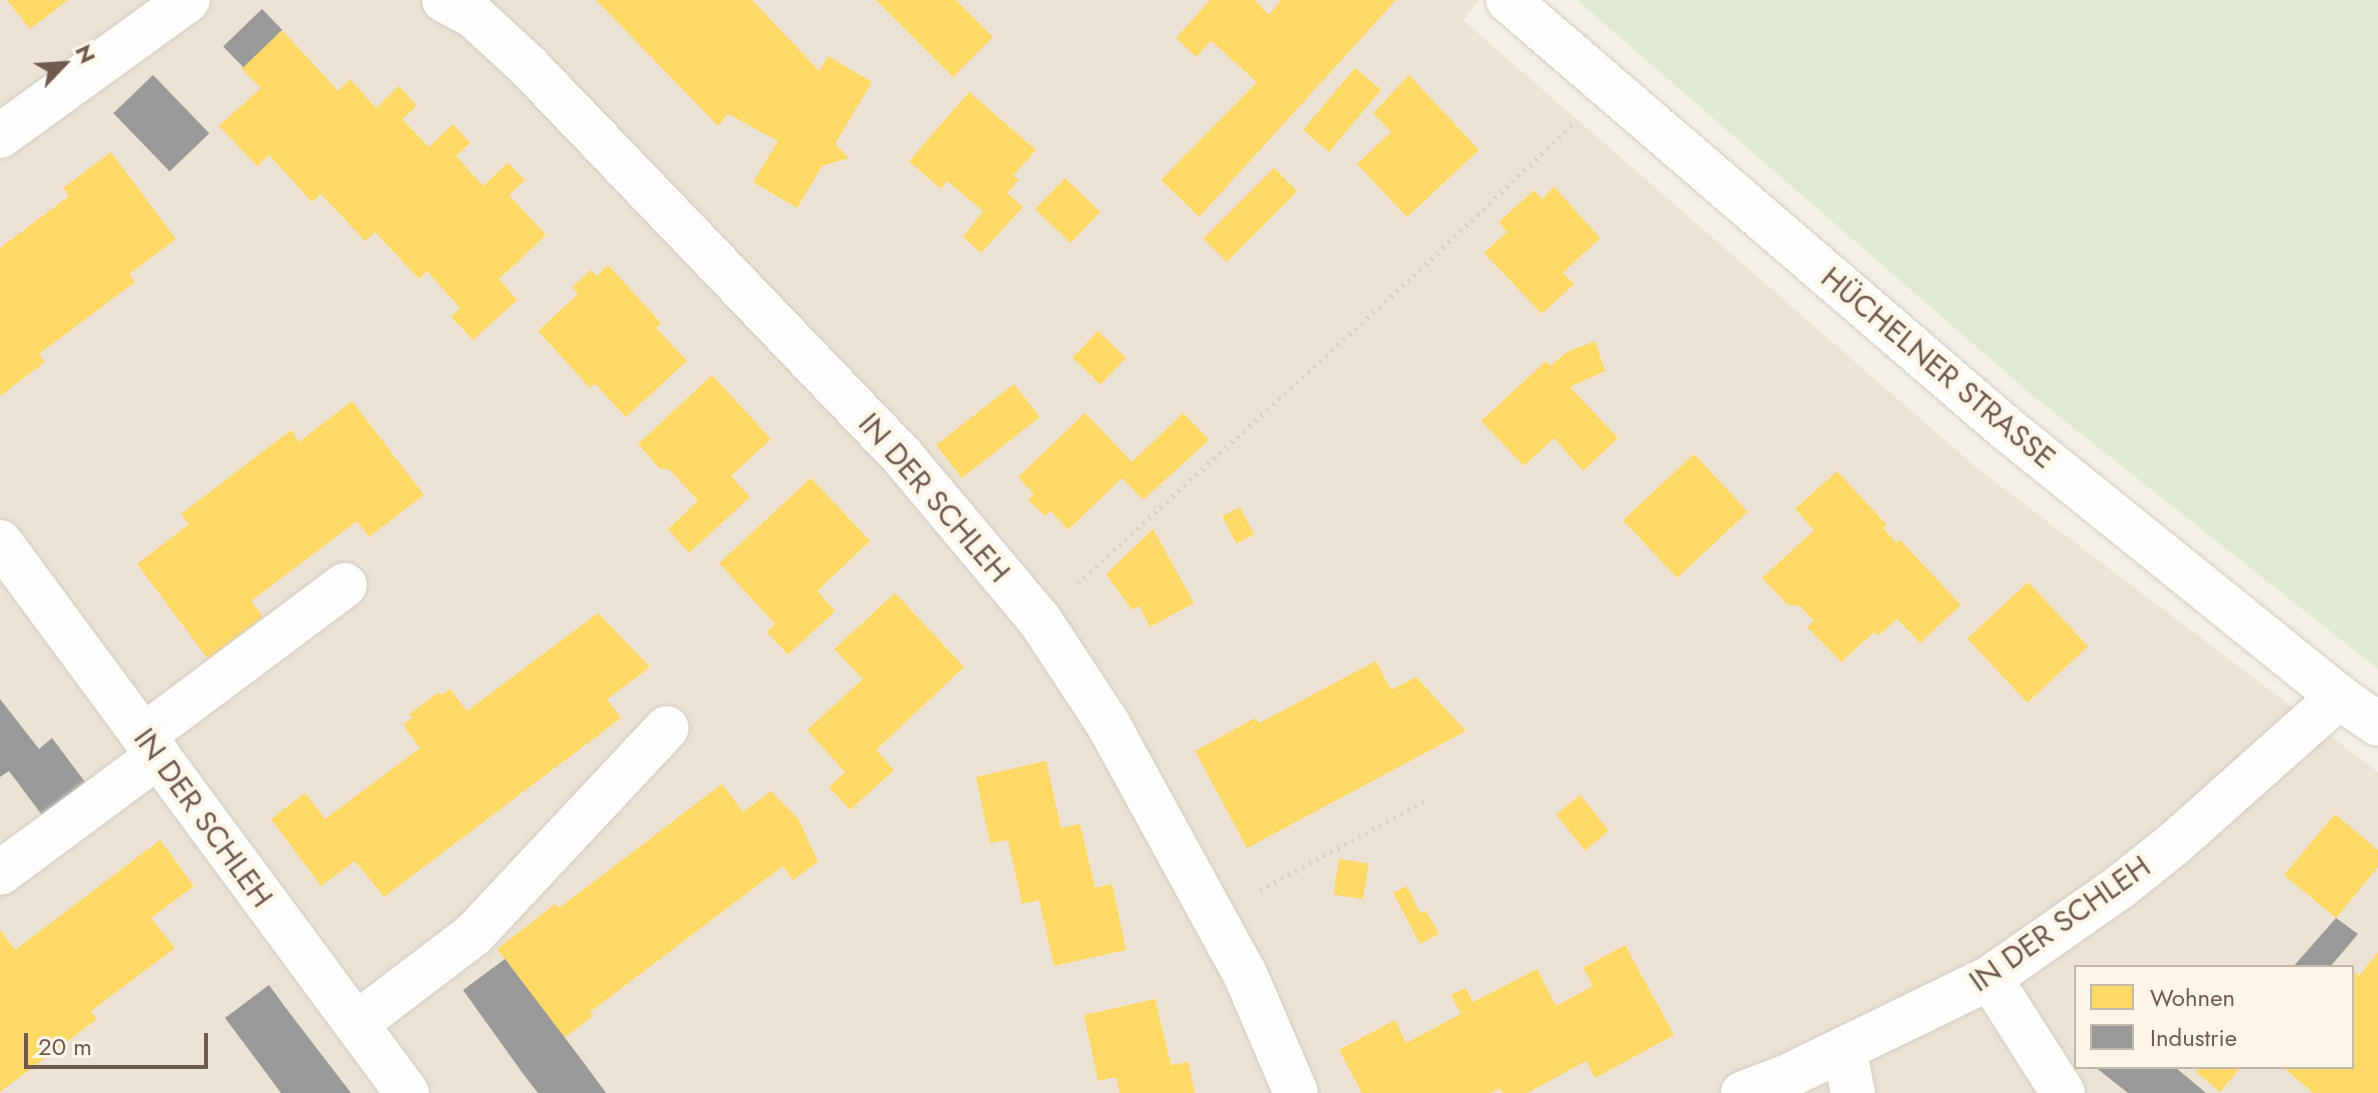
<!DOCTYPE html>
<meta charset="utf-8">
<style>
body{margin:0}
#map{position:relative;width:2378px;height:1093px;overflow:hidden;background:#f4f0e8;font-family:Jost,sans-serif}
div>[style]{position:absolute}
.residential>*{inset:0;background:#ede3d5}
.green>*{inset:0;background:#e0ead3}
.homes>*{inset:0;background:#ffd966;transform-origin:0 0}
.industry>*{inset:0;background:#999;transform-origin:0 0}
.path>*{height:5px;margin-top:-2.5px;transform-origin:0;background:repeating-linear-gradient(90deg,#d5d0ca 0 2px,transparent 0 8px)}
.roads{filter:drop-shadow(0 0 2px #d3cdc6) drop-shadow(0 0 2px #d3cdc6)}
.minor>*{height:44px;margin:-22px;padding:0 22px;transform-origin:22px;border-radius:22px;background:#fdfdfc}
span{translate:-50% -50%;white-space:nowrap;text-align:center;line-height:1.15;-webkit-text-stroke:8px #fdf6e8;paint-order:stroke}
.street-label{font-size:30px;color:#705a4b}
.legend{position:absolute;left:2074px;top:965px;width:280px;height:104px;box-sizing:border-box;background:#fdf6e8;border:2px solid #c5b8a9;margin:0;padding:10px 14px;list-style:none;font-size:24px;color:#705a4b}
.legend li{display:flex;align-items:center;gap:16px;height:40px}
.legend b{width:40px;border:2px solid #c5b8a9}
.north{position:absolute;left:24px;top:24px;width:80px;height:80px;-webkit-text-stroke:6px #fdf6e8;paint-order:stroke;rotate:65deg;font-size:22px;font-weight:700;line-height:32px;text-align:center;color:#705a4b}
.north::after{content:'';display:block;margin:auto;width:28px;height:36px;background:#705a4b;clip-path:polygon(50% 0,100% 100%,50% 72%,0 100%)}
.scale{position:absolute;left:24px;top:1033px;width:184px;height:36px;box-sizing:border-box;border:4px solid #705a4b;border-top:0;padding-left:10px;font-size:24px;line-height:28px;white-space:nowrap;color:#705a4b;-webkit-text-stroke:6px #fdf6e8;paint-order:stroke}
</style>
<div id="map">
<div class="residential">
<i style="clip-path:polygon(evenodd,0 0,1479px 0,1463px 20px,1978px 469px,2378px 772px,2378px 1093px,0 1093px,0 0,2076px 967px,2352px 967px,2352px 1067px,2076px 1067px,2076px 967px)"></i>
</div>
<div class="green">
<i style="clip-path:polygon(1577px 0,2378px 0,2378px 669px,2032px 395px)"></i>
</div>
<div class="homes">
<i style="clip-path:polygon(7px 0,68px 0,30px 29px)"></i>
<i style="clip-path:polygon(596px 0,752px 0,819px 71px,828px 56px,872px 82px,835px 144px,849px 158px,822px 166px,797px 208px,753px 182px,778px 141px,728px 114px,718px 126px)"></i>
<i style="clip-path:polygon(876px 0,956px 0,993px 37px,953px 77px)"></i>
<i style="clip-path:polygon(1210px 0,1255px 0,1269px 15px,1281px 0,1396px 0,1199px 217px,1161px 180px,1257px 82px,1211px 41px,1196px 57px,1176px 38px)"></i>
<i style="clip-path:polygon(282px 30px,338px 91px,350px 79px,376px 108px,399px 86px,417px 106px,402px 119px,429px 147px,453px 124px,470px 143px,456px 156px,483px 186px,508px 163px,525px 180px,509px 195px,546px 235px,499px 279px,517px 300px,473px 340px,451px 317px,460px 308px,427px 271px,419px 279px,375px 232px,365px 241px,321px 194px,312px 202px,269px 155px,257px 166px,219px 126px,261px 88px,241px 68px)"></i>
<i style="left:1355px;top:68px;width:34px;height:81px;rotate:40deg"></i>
<i style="clip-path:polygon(1409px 75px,1479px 150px,1407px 217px,1357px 164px,1391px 132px,1373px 113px)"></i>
<i style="clip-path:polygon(969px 92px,1036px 150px,1013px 176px,1019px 180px,1007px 193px,1023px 207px,981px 253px,963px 237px,983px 211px,947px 181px,941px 189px,909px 161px)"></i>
<i style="clip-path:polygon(111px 152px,176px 239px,129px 274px,135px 282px,39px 354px,45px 362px,0 396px,0 248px,69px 196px,63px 188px)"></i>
<i style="left:1274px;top:168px;width:33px;height:100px;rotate:45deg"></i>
<i style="left:1065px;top:178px;width:49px;height:43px;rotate:44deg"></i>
<i style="clip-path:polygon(1554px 187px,1600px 238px,1563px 273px,1574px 284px,1542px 314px,1484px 253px,1507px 232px,1499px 222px,1534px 190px,1542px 199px)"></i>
<i style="clip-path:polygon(608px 265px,661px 323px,656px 328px,687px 361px,626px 417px,595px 384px,590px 388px,538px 331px,578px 294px,572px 287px,591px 270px,597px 276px)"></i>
<i style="left:1098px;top:331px;width:39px;height:37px;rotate:44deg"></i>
<i style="clip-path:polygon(1595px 341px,1605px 371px,1570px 387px,1618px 438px,1583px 471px,1554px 438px,1524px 466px,1481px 421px,1546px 361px,1550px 366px,1567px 352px)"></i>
<i style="clip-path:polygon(712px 375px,771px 439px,731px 476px,750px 497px,689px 553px,668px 529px,698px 501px,670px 470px,659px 468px,638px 444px)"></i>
<i style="left:1014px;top:384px;width:42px;height:99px;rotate:52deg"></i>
<i style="clip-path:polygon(352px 401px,424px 495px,369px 537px,357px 521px,251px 601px,263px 617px,208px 659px,137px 564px,189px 524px,181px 514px,291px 430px,299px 442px)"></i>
<i style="clip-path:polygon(1085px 413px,1132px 462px,1183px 413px,1209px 440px,1143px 500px,1122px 478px,1068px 530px,1051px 511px,1045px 516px,1028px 500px,1034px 494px,1018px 477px)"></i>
<i style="left:1694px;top:454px;width:79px;height:97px;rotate:47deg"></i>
<i style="clip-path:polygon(1837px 471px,1887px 525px,1883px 528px,1896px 543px,1900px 540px,1961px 605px,1920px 643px,1897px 619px,1878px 636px,1874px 632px,1841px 662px,1807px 627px,1814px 621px,1800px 606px,1788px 605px,1762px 578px,1814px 530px,1795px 509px)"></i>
<i style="clip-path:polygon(811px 478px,870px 541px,817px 591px,835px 611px,788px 655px,767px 632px,775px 624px,719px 563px)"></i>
<i style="left:1240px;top:507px;width:31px;height:20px;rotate:63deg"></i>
<i style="clip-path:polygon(1153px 529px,1194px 603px,1150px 627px,1139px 606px,1132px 610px,1106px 574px)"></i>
<i style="left:2028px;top:582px;width:88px;height:83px;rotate:47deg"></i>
<i style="clip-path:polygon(895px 593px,964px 667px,876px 750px,894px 770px,850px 810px,829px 787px,845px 772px,807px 730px,863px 679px,834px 649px)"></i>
<i style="clip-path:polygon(598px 613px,650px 667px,607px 699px,621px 718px,384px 897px,355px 861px,321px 886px,271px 819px,305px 793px,325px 819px,420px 748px,403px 725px,412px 718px,409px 714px,439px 692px,442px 695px,450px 689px,467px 711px)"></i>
<i style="clip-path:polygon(1376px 661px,1391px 690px,1416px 677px,1466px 731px,1247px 848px,1195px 751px,1255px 718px,1259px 723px)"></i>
<i style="clip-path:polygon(1046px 761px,1061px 828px,1080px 824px,1095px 888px,1112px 884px,1126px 950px,1054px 966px,1039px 900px,1022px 904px,1008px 840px,990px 843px,976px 777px)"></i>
<i style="clip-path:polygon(722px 784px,743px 812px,771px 791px,799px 820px,818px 862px,793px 880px,783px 866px,590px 1012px,593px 1016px,564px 1038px,497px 949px,555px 904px,559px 908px)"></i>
<i style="left:1580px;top:795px;width:46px;height:31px;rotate:51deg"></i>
<i style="clip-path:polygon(2335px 814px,2378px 850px,2378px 867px,2336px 918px,2284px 875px)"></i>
<i style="clip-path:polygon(160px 840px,194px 886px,151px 918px,175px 948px,91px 1011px,97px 1019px,0 1092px,0 930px,15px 950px)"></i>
<i style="left:1339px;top:859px;width:30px;height:36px;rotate:9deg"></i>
<i style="clip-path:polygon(1407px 886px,1420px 913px,1426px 911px,1439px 934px,1420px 944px,1393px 893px)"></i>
<i style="clip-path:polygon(1625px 945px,1674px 1035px,1595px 1078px,1586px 1061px,1527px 1093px,1502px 1093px,1500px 1088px,1490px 1093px,1362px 1093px,1339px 1050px,1395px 1020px,1406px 1043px,1461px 1014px,1451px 995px,1465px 988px,1473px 1002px,1537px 969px,1556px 1006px,1593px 986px,1583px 968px)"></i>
<i style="clip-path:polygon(2378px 952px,2378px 1093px,2313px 1093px,2285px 1069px,2352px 1067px,2352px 970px,2359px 976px)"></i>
<i style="clip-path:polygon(1155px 999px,1171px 1065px,1188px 1062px,1195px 1093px,1120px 1093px,1116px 1077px,1098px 1081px,1084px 1015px)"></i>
<i style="clip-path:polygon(2200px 1067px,2241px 1067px,2220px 1092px,2196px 1072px)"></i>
</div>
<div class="industry">
<i style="left:262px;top:9px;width:29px;height:54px;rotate:46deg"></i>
<i style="left:153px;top:75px;width:81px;height:55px;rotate:46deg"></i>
<i style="clip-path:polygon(0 699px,39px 749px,52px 738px,85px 782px,42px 815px,9px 771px,0 777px)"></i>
<i style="clip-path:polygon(2336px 918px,2358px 934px,2330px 967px,2293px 967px)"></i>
<i style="clip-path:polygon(505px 959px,584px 1063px,606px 1093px,538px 1093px,524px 1075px,463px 990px)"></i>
<i style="clip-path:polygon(269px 985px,285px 1007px,351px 1093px,281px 1093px,258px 1062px,225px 1018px)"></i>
<i style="clip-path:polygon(2095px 1067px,2175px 1067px,2206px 1093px,2128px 1093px)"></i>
</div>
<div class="path">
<i style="left:1078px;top:583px;width:447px;rotate:-42.5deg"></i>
<i style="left:1408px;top:281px;width:226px;rotate:-43.6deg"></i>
<i style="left:1260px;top:890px;width:191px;rotate:-28.4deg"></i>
</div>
<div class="roads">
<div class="minor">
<i style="left:444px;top:0;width:34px;rotate:28deg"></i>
<i style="left:474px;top:16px;width:75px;rotate:42.8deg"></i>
<i style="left:529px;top:67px;width:539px;rotate:46.2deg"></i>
<i style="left:902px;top:456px;width:213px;rotate:50deg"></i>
<i style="left:1039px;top:619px;width:126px;rotate:56.7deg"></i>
<i style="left:1108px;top:724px;width:285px;rotate:61.3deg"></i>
<i style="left:1245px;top:974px;width:129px;rotate:66.8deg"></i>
<i style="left:1508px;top:0;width:658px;rotate:40.69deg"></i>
<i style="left:2007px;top:429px;width:427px;rotate:38.9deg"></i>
<i style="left:2339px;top:697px;width:47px;rotate:34.7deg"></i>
<i style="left:0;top:136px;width:232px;rotate:-35.9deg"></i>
<i style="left:0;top:542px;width:685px;rotate:53.55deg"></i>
<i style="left:143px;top:736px;width:252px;rotate:-36.8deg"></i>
<i style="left:0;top:873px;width:197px;rotate:-36.5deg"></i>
<i style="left:1990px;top:978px;width:136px;rotate:57.6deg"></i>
<i style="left:356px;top:1024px;width:148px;rotate:-37.3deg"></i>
<i style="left:474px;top:934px;width:282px;rotate:-46.9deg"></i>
<i style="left:1844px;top:1049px;width:45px;rotate:78.4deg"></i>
<i style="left:1743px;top:1093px;width:46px;rotate:-20.4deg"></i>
<i style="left:1786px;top:1077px;width:227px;rotate:-25.9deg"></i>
<i style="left:1990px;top:978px;width:159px;rotate:-35deg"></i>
<i style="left:2120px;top:887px;width:70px;rotate:-38.7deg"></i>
<i style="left:2175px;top:843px;width:220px;rotate:-41.7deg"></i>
</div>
</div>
<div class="street-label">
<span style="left:1938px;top:368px;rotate:40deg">HÜCHELNER STRASSE</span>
<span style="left:934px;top:498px;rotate:49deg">IN DER SCHLEH</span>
<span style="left:203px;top:818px;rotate:54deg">IN DER SCHLEH</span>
<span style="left:2060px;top:924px;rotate:-35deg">IN DER SCHLEH</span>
</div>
<ul class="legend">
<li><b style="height:22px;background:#ffd966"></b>Wohnen</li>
<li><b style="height:22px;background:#999"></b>Industrie</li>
</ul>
<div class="north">N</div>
<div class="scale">20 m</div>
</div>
